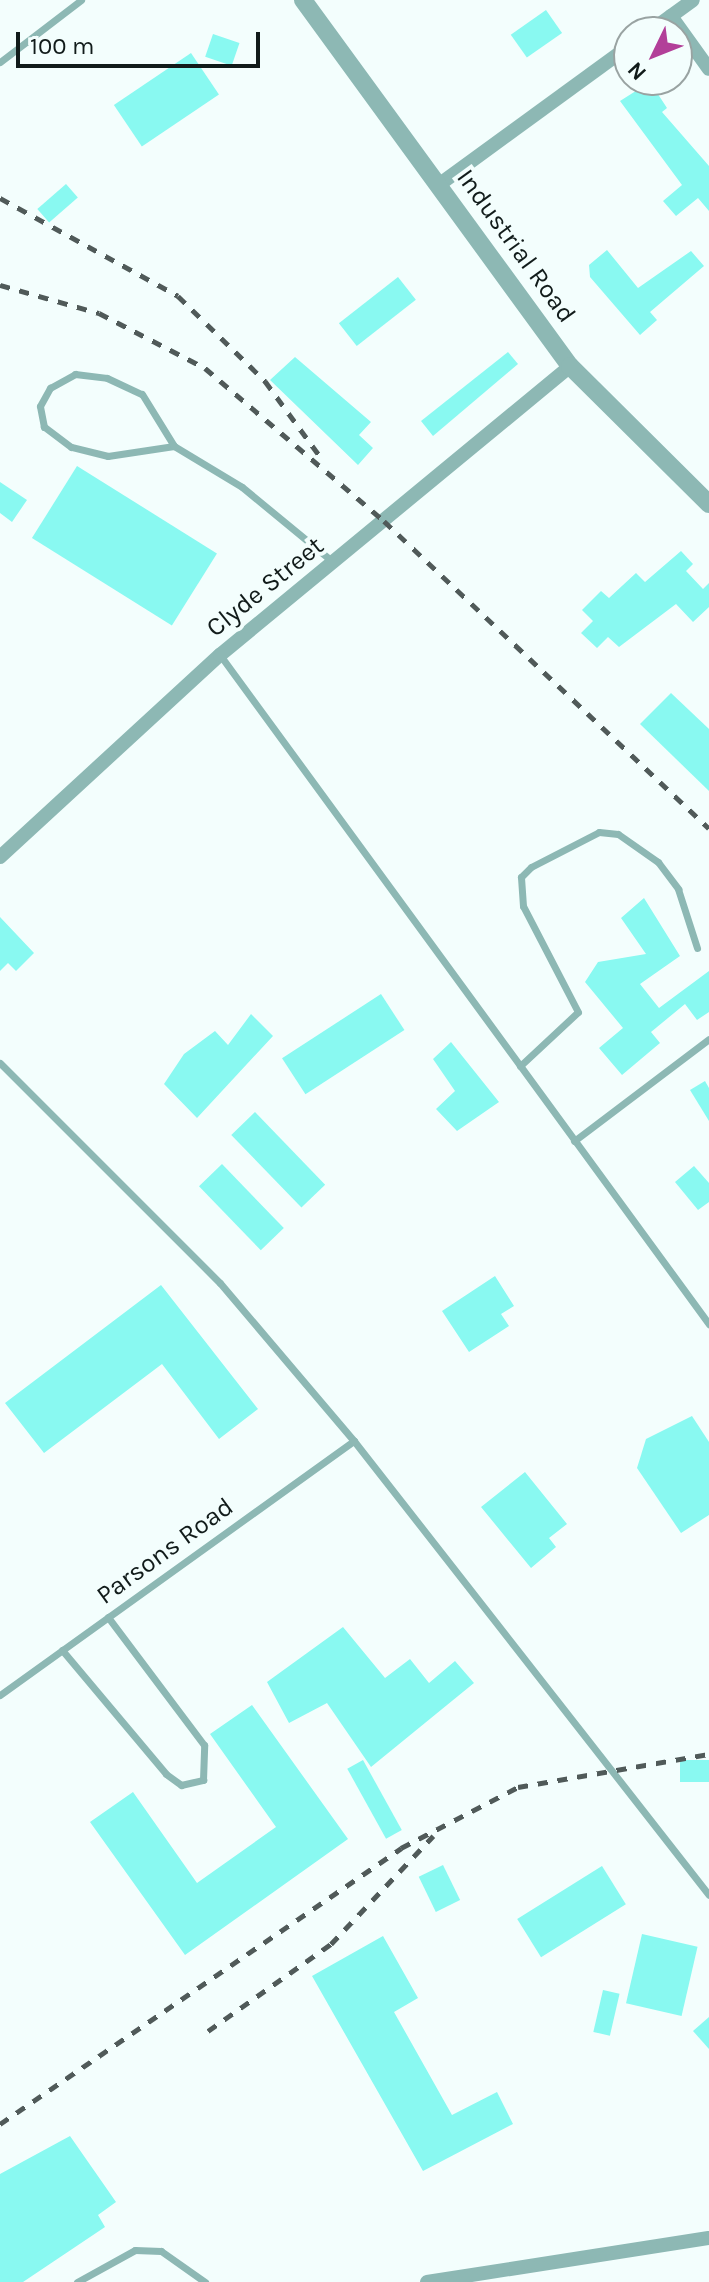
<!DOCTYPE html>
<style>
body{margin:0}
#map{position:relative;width:709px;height:2282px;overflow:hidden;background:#f3fefd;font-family:Karla,sans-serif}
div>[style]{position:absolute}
.building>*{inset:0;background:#89f9f1;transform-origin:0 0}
.service>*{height:7px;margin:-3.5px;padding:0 3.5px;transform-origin:3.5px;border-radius:3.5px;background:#8db8b4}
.minor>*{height:14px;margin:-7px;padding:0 7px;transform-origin:7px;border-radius:7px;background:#8db8b4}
.tertiary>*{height:18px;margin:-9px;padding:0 9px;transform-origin:9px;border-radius:9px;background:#8db8b4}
.rail>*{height:5px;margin-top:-2.5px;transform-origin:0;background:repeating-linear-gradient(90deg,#505a59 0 10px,transparent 0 20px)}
span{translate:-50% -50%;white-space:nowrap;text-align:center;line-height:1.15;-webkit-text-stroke:8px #f3fefd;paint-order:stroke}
.street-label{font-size:26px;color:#111b1a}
.north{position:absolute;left:613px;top:16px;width:80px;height:80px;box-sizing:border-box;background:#f3fefd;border:2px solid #99a3a2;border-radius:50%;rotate:227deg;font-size:22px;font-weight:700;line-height:32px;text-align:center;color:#111b1a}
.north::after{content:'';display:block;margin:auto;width:28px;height:36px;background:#b23f99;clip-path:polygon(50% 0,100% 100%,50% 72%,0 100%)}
.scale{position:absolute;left:16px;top:32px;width:244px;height:36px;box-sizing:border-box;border:4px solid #111b1a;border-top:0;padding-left:10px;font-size:24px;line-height:28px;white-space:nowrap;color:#111b1a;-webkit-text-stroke:6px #f3fefd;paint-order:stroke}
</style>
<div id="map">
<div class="building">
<i style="left:546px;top:10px;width:28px;height:43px;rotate:55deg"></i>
<i style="left:213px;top:34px;width:28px;height:24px;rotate:19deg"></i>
<i style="left:191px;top:53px;width:50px;height:93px;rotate:56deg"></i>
<i style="clip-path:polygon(650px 82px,667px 108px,662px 112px,709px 166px,709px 211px,698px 198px,676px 216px,663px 201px,682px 185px,620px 101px)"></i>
<i style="left:66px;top:184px;width:18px;height:38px;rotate:49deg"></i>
<i style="clip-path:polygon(607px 250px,638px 288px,691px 251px,704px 266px,650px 312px,657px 320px,640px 335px,590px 277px,589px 265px)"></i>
<i style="left:398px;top:277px;width:29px;height:75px;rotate:52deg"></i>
<i style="clip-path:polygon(508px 352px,518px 364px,433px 436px,421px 421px)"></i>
<i style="clip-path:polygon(295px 357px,371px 422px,359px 435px,373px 448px,358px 465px,270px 380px)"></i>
<i style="left:77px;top:466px;width:165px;height:85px;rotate:32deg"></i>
<i style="clip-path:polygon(0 482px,27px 500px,12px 522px,0 513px)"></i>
<i style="clip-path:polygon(681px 551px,693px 564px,686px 571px,703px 589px,709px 583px,709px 607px,693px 622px,676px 604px,619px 647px,608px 637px,597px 648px,581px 633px,593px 621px,582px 610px,601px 591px,609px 598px,636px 573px,645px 582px)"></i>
<i style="clip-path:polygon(671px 693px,709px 729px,709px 791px,640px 724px)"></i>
<i style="clip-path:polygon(644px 898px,680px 956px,640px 984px,659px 1008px,709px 971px,709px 1012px,697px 1020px,685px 1004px,651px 1032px,660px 1043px,622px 1075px,599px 1048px,623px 1028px,585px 982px,598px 962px,646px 954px,621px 918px)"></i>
<i style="clip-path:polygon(0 917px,34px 953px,16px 971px,8px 963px,0 971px)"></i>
<i style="left:381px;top:994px;width:43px;height:118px;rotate:57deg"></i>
<i style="clip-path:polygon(251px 1014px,273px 1036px,197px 1118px,164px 1084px,184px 1054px,215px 1031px,228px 1045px)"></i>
<i style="clip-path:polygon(451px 1042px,499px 1102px,457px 1131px,436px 1109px,455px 1091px,433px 1059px)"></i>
<i style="clip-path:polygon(705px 1081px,709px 1088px,709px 1121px,690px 1090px)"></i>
<i style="left:255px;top:1112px;width:101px;height:33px;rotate:46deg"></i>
<i style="left:222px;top:1164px;width:89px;height:32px;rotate:46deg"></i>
<i style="clip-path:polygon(694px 1166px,709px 1183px,709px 1202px,698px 1210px,675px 1182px)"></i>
<i style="clip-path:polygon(495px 1276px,514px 1306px,501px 1314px,509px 1326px,469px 1352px,442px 1311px)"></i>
<i style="clip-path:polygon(161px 1285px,258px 1409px,219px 1439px,162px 1364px,44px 1453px,5px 1403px)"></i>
<i style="clip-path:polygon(692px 1416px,709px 1442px,709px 1515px,681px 1533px,637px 1468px,646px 1439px)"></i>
<i style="clip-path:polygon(525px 1472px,567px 1524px,549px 1538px,556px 1547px,531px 1568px,481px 1507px)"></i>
<i style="clip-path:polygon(343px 1627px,385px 1678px,410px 1659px,429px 1683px,455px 1661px,474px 1683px,371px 1767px,327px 1703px,289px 1723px,267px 1682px)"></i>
<i style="clip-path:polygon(252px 1705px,348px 1839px,185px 1955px,90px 1822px,133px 1792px,197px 1883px,276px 1827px,210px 1734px)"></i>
<i style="left:363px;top:1760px;width:80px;height:18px;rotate:61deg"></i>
<i style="left:709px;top:1760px;width:22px;height:29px;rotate:90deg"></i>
<i style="left:443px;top:1865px;width:39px;height:27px;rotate:64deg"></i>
<i style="left:602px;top:1866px;width:45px;height:100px;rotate:58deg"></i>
<i style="left:642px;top:1934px;width:57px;height:71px;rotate:13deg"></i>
<i style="clip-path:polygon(383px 1936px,418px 1998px,394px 2012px,452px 2115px,497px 2092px,513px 2124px,423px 2171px,312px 1976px)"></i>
<i style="left:603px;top:1990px;width:17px;height:43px;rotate:13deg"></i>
<i style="clip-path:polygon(709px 2017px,709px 2049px,693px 2031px)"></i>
<i style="clip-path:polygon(70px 2136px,116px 2202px,98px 2215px,105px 2227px,23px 2282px,0 2282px,0 2174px)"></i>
</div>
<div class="service">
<i style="left:0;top:62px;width:102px;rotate:-37.4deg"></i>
<i style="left:174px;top:446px;width:67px;rotate:171.4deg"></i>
<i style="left:108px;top:456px;width:38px;rotate:-166deg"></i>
<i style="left:71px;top:447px;width:34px;rotate:-143deg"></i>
<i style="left:44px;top:427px;width:21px;rotate:-101deg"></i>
<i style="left:40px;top:406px;width:21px;rotate:-61deg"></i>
<i style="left:50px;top:388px;width:29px;rotate:-29deg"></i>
<i style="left:75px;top:374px;width:32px;rotate:7deg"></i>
<i style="left:107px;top:378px;width:38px;rotate:25deg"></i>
<i style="left:142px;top:394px;width:61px;rotate:58.4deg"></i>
<i style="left:174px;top:446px;width:79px;rotate:31.1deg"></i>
<i style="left:242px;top:487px;width:118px;rotate:39.5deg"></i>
<i style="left:220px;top:655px;width:829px;rotate:53.84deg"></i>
<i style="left:0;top:1063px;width:311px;rotate:45deg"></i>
<i style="left:220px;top:1283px;width:207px;rotate:49.7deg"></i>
<i style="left:354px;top:1441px;width:576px;rotate:51.98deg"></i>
<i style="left:520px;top:1066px;width:79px;rotate:-43deg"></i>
<i style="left:578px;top:1012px;width:119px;rotate:-117.4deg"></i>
<i style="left:523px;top:906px;width:29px;rotate:-94deg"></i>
<i style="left:521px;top:877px;width:14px;rotate:-45deg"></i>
<i style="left:531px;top:867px;width:76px;rotate:-27.2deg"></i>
<i style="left:599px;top:832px;width:19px;rotate:6deg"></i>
<i style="left:618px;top:834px;width:49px;rotate:35deg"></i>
<i style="left:658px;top:862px;width:34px;rotate:53deg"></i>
<i style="left:678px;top:889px;width:62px;rotate:72.1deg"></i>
<i style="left:574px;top:1141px;width:169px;rotate:-37.1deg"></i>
<i style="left:62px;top:1650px;width:162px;rotate:50deg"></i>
<i style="left:166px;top:1774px;width:19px;rotate:36deg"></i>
<i style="left:181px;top:1785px;width:23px;rotate:-13deg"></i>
<i style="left:203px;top:1780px;width:35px;rotate:-88deg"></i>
<i style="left:204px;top:1745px;width:160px;rotate:-126.9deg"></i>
<i style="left:0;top:1695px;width:436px;rotate:-35.7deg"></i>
<i style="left:77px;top:2282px;width:66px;rotate:-28.9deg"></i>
<i style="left:135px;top:2250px;width:26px;rotate:2deg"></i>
<i style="left:161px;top:2251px;width:54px;rotate:35.2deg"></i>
</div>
<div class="minor">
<i style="left:671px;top:16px;width:65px;rotate:54.4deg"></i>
<i style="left:649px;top:32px;width:54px;rotate:-36deg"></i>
<i style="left:440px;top:184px;width:234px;rotate:-36.1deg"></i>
<i style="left:0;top:857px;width:299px;rotate:-42.6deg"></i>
<i style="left:220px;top:655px;width:454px;rotate:-39.5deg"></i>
<i style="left:427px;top:2282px;width:285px;rotate:-8.9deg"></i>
</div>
<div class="tertiary">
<i style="left:303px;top:0;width:453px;rotate:53.9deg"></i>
<i style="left:570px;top:366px;width:196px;rotate:44.8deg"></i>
</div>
<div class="rail">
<i style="left:0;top:198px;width:203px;rotate:28.8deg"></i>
<i style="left:178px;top:296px;width:122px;rotate:44.3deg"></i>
<i style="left:265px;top:381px;width:92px;rotate:53.9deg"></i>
<i style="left:0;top:285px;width:103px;rotate:15.8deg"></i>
<i style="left:99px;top:313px;width:119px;rotate:27.4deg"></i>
<i style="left:205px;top:368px;width:235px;rotate:40.5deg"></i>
<i style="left:384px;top:521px;width:447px;rotate:43.4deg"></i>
<i style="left:208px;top:2031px;width:151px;rotate:-35.3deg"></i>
<i style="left:331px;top:1944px;width:149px;rotate:-46.6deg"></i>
<i style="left:0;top:2124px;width:487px;rotate:-34.5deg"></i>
<i style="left:401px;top:1848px;width:132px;rotate:-27.5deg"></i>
<i style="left:518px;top:1787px;width:194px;rotate:-9.8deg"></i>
</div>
<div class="street-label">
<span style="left:516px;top:246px;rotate:54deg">Industrial Road</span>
<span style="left:265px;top:587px;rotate:-39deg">Clyde Street</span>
<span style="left:165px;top:1551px;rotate:-36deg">Parsons Road</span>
</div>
<div class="north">N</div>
<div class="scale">100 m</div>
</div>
